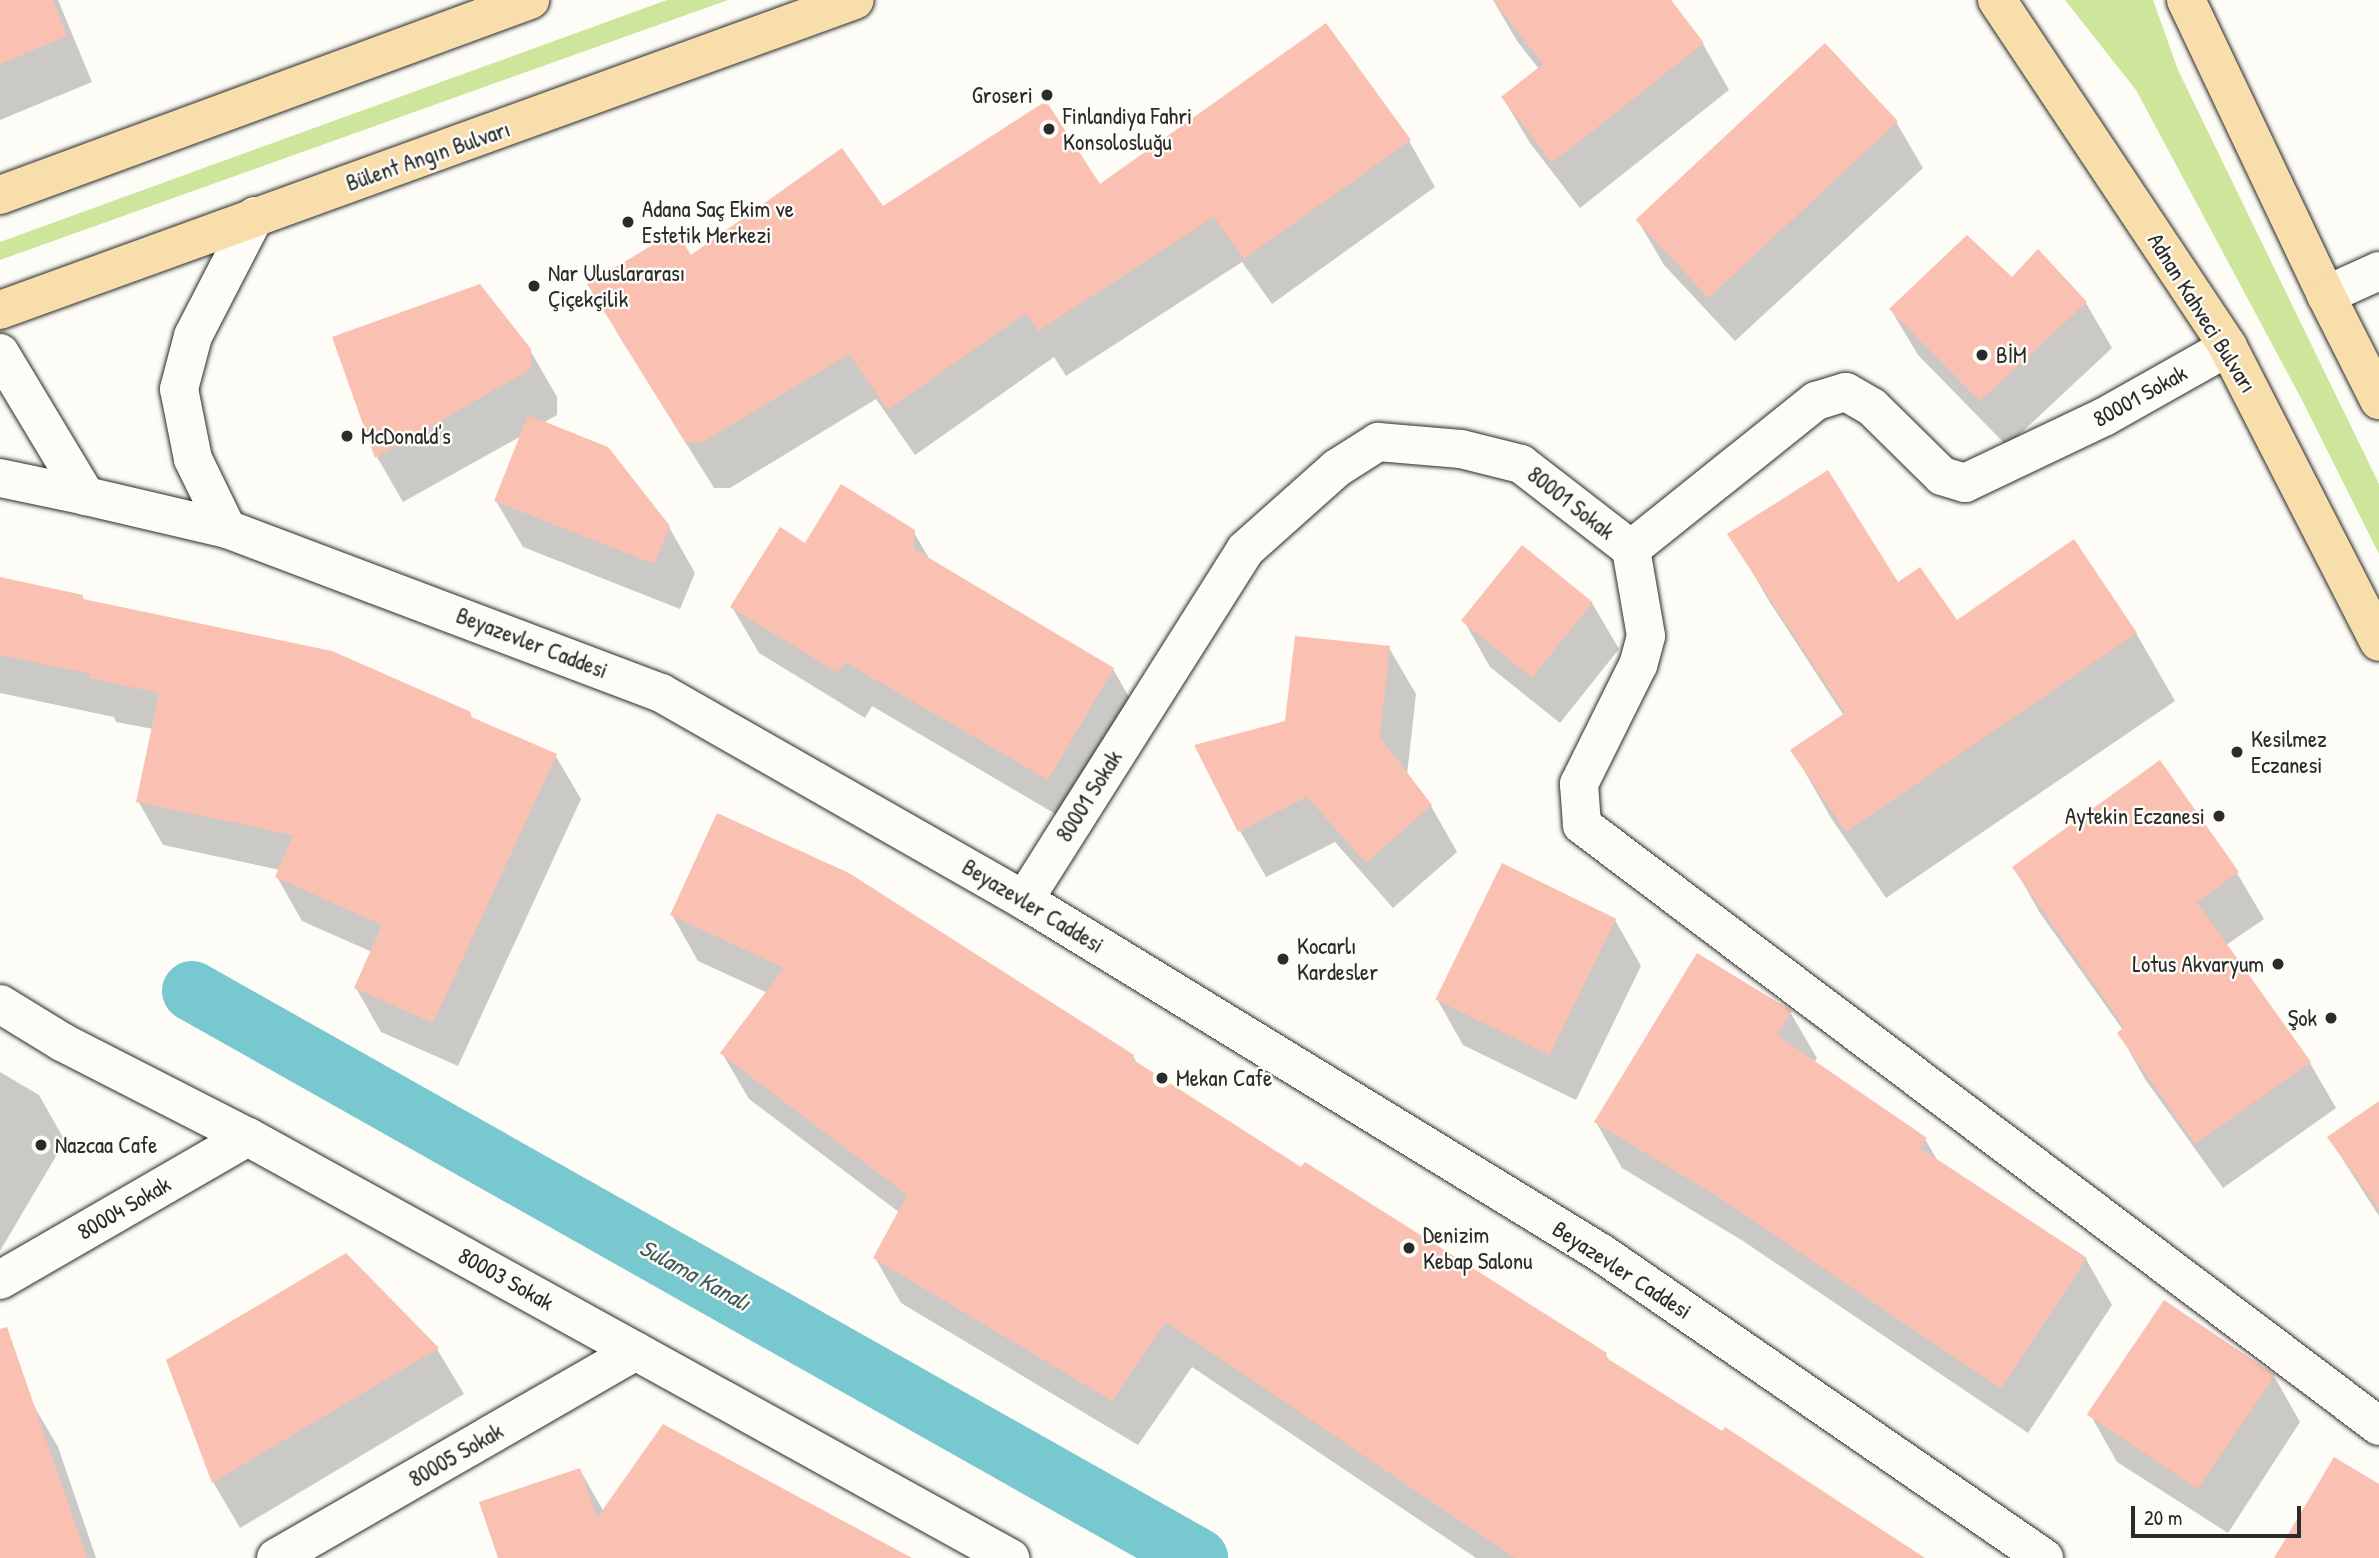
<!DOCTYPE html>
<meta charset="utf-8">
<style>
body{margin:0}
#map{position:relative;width:2379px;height:1558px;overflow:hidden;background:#fdfcf7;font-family:"Patrick Hand",sans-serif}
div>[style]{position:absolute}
.green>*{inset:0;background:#cde69c}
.shadow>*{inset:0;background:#0003}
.canal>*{height:60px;margin:-30px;padding:0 30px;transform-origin:30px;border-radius:30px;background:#77c8cf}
.building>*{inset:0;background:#fac0b1;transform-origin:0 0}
.roads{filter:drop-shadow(0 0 2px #2b2b2b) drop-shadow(0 0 2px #2b2b2b)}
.minor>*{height:38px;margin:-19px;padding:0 19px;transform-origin:19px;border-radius:19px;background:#fdfcf7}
.major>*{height:38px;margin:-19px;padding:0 19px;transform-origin:19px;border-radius:19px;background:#f8deab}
.dots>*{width:19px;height:19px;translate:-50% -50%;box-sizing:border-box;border:4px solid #fdfcf7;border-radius:50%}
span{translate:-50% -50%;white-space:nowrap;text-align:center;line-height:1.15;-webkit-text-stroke:5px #fdfcf7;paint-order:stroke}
.poi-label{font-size:23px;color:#2b2b2b}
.right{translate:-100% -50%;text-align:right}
.left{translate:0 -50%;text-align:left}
.street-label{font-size:23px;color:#2b2b2b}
.water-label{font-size:24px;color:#425a5c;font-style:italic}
.scale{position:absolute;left:2131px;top:1506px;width:170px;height:32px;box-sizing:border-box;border:4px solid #2b2b2b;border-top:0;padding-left:9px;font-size:21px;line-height:24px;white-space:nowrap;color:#2b2b2b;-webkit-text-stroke:5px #fdfcf7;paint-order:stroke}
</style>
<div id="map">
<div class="green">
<i style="clip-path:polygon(667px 0,728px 0,0 260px,0 242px)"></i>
<i style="clip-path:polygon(2065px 0,2153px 0,2178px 70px,2379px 484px,2379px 554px,2303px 402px,2136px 90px)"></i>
</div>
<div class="shadow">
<i style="clip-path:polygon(0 0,58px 0,92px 82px,0 120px)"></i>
<i style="clip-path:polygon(1493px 0,1669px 0,1703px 44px,1729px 90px,1580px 208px,1530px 143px,1503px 98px,1539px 69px,1517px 41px)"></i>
<i style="clip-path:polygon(1896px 122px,1923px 168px,1735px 341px,1664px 265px,1637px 219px)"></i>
<i style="clip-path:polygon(1409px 141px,1435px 187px,1272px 304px,1242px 262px,1066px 376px,1054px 357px,915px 455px,876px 399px,730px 488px,714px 488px,616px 331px,690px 257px,882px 209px,1100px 187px)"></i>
<i style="clip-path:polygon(2012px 280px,2086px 303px,2112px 348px,2007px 446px,1918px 355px,1891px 310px)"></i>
<i style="clip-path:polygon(530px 350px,557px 397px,557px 415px,543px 423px,669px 527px,695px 573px,680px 609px,523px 547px,496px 501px,523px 435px,403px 502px,377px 457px)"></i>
<i style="clip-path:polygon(913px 531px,930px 560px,1113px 669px,1139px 715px,1074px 825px,872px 706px,865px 718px,759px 653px,732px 607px,806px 545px)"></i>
<i style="clip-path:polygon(1730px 534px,1898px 584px,1957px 622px,2136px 633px,2175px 701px,1886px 898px,1831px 818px,1793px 751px,1844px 716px,1769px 601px)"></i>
<i style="clip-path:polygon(0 579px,82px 596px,85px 602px,470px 713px,473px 720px,555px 755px,581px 799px,458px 1066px,381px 1032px,356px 988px,372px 952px,302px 921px,277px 877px,280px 870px,163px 845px,138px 801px,153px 729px,116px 722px,114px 717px,0 693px)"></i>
<i style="clip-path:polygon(1592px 603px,1619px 649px,1560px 723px,1490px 667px,1464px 621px)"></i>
<i style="clip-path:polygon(1389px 648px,1416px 694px,1407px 775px,1431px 806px,1457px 852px,1393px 908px,1335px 842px,1266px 877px,1240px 831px,1287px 722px)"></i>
<i style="clip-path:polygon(2014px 867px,2237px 873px,2264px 919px,2226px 945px,2310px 1063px,2336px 1108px,2223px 1188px,2145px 1079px,2119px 1033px,2123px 1030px,2040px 913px)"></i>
<i style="clip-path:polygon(672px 915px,1133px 1056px,1138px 1065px,1302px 1169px,1606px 1355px,1610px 1362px,1922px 1558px,1476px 1558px,1192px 1367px,1138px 1445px,901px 1303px,875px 1258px,900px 1213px,749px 1099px,722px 1053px,768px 993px,698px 961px)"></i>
<i style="clip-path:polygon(1615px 920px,1641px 966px,1576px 1100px,1463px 1045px,1437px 999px)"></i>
<i style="clip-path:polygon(1790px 1012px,1817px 1058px,1814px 1063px,1925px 1139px,1939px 1163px,2086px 1259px,2112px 1305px,2028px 1433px,1743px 1241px,1622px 1168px,1596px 1122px)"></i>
<i style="clip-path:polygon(0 1072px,39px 1095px,65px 1141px,0 1251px)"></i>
<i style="clip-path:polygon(2379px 1103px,2379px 1216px,2329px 1138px)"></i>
<i style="clip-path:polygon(437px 1349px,464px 1394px,240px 1528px,213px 1482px,168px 1360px)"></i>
<i style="clip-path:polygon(2274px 1376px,2300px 1422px,2228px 1533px,2117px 1462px,2091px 1416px)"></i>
<i style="clip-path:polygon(31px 1401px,58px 1447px,96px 1558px,0 1558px,0 1412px)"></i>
<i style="clip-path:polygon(580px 1470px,604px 1512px,909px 1558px,500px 1558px)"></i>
</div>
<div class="canal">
<i style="left:192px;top:991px;width:1155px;rotate:29.41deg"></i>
</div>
<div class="building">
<i style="clip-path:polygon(0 0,53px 0,67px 36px,0 64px)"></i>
<i style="clip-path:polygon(1493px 0,1671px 0,1704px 43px,1552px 163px,1501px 97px,1543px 64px)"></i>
<i style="clip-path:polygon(1326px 23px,1411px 140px,1244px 259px,1214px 217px,1038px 331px,1026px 313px,888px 410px,849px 354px,703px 442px,685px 442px,587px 284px,676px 231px,691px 255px,842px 148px,883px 206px,1046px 101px,1100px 184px)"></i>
<i style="left:1825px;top:43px;width:107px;height:259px;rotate:47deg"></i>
<i style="clip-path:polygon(1967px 235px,2012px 277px,2038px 249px,2087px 302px,1980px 401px,1889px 309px)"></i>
<i style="clip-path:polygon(480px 284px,531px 349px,531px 369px,375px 458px,332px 337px)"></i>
<i style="clip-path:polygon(528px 415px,608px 447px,670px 526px,654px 564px,494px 501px)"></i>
<i style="clip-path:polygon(1828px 470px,1898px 582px,1920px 567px,1957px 620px,2074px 539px,2137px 633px,1846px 832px,1790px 750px,1845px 713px,1727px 534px)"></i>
<i style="clip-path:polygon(841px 484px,915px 530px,914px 549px,1114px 668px,1048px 780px,845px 662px,838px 673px,730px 607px,780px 527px,805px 543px)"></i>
<i style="left:1522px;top:545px;width:91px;height:97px;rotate:39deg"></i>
<i style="clip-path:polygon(0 577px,83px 595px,83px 599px,332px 651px,471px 712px,469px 716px,557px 754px,433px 1023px,354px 988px,382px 925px,275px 877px,293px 835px,136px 802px,159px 693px,89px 678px,90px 674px,0 655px)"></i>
<i style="clip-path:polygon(1295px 636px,1390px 646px,1380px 737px,1432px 805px,1366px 863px,1307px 797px,1238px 832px,1194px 745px,1285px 721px)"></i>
<i style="clip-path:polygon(2160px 760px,2239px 872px,2197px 902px,2311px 1062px,2195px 1144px,2117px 1033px,2124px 1027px,2012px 867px)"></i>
<i style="clip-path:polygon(717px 813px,849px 873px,1134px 1055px,1132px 1059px,1301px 1167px,1305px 1162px,1607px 1353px,1605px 1357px,1722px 1431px,1725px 1427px,1925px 1558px,1515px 1558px,1166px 1322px,1112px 1401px,873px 1258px,907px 1195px,720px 1053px,784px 968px,670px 915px)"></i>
<i style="left:1502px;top:863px;width:127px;height:152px;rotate:26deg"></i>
<i style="clip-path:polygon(1697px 953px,1792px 1011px,1777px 1035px,1927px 1138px,1920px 1148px,2087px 1258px,2001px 1389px,1715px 1195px,1594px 1122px)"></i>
<i style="clip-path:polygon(2379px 1101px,2379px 1209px,2327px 1137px)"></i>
<i style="clip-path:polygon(346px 1253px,439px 1348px,212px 1483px,166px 1360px)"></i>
<i style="left:2164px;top:1300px;width:134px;height:138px;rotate:34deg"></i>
<i style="clip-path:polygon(7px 1327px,87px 1558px,0 1558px,0 1329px)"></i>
<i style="clip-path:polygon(663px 1424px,912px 1558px,498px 1558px,479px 1502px,580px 1468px,597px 1518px)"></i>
<i style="clip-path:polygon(2334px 1457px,2379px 1484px,2379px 1558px,2274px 1558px)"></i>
</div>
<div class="roads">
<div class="minor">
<i style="left:2326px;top:295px;width:58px;rotate:-24.4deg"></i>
<i style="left:0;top:353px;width:167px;rotate:59deg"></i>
<i style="left:86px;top:496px;width:145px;rotate:13.2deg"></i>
<i style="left:227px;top:529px;width:464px;rotate:20.7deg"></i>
<i style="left:661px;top:693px;width:418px;rotate:29.7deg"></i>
<i style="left:1024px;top:900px;width:676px;rotate:31.46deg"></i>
<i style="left:1601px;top:1253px;width:538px;rotate:34.55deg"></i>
<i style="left:0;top:478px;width:88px;rotate:11.8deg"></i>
<i style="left:227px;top:529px;width:78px;rotate:-115.9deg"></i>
<i style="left:193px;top:459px;width:71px;rotate:-101.3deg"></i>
<i style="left:179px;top:389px;width:55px;rotate:-75.2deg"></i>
<i style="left:193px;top:336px;width:135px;rotate:-62.7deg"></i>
<i style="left:1631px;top:549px;width:88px;rotate:80.2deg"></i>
<i style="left:1646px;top:636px;width:30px;rotate:105deg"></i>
<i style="left:1638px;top:665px;width:133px;rotate:116.4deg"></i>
<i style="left:1579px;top:784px;width:41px;rotate:85.8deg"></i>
<i style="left:1582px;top:825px;width:998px;rotate:37.02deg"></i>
<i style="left:1024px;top:900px;width:414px;rotate:-57.7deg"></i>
<i style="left:1245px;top:550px;width:123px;rotate:-41.7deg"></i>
<i style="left:1337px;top:468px;width:49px;rotate:-32.4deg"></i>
<i style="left:1378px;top:442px;width:83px;rotate:4.8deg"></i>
<i style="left:1461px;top:449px;width:62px;rotate:14deg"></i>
<i style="left:1521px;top:464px;width:139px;rotate:37.7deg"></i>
<i style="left:1631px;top:549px;width:237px;rotate:-38.7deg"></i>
<i style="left:1816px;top:401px;width:31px;rotate:-17deg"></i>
<i style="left:1846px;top:392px;width:30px;rotate:30deg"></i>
<i style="left:1872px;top:407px;width:98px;rotate:44.6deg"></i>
<i style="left:1942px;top:476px;width:24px;rotate:17deg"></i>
<i style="left:1965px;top:483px;width:154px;rotate:-25.4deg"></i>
<i style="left:2104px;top:417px;width:142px;rotate:-29.4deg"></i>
<i style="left:0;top:1004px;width:73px;rotate:31.5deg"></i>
<i style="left:62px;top:1042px;width:209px;rotate:27.1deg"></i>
<i style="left:248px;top:1137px;width:871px;rotate:28.92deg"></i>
<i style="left:0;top:1280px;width:286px;rotate:-30deg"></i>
<i style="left:276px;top:1558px;width:415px;rotate:-29.9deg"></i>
</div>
<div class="major">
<i style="left:1997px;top:0;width:417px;rotate:56.3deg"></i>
<i style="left:2228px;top:347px;width:331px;rotate:62.9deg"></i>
<i style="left:2186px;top:0;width:327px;rotate:64.6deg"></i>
<i style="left:2326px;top:295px;width:118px;rotate:63.2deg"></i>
<i style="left:0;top:195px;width:565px;rotate:-20.2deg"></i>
<i style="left:0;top:310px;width:909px;rotate:-19.93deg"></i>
</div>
</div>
<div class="dots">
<i style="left:1047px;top:95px;background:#2b2b2b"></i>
<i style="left:1049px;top:129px;background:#2b2b2b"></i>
<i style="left:628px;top:222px;background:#2b2b2b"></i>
<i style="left:534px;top:286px;background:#2b2b2b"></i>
<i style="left:1982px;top:355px;background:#2b2b2b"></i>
<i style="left:347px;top:436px;background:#2b2b2b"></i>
<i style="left:2237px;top:752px;background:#2b2b2b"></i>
<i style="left:2219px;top:816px;background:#2b2b2b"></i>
<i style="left:1283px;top:959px;background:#2b2b2b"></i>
<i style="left:2278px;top:964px;background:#2b2b2b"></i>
<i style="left:2331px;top:1018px;background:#2b2b2b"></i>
<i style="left:1162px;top:1078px;background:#2b2b2b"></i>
<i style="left:41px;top:1145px;background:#2b2b2b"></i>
<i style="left:1409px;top:1248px;background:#2b2b2b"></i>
</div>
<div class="poi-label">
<span class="right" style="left:1033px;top:95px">Groseri</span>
<span class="left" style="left:1063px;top:129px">Finlandiya Fahri<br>Konsolosluğu</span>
<span class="left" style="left:642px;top:222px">Adana Saç Ekim ve<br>Estetik Merkezi</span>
<span class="left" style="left:548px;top:286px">Nar Uluslararası<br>Çiçekçilik</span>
<span class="left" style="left:1996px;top:355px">BİM</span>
<span class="left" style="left:361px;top:436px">McDonald's</span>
<span class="left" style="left:2251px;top:752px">Kesilmez<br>Eczanesi</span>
<span class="right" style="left:2205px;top:816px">Aytekin Eczanesi</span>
<span class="left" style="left:1297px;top:959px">Kocarlı<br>Kardesler</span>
<span class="right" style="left:2264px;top:964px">Lotus Akvaryum</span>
<span class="right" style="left:2317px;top:1018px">Şok</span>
<span class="left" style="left:1176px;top:1078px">Mekan Cafe</span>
<span class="left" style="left:55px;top:1145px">Nazcaa Cafe</span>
<span class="left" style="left:1423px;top:1248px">Denizim<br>Kebap Salonu</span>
</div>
<div class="street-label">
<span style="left:428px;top:156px;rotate:-19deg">Bülent Angın Bulvarı</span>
<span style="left:2202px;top:313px;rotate:58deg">Adnan Kahveci Bulvarı</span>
<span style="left:2140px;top:396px;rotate:-29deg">80001 Sokak</span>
<span style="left:1571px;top:503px;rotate:38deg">80001 Sokak</span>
<span style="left:532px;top:643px;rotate:21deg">Beyazevler Caddesi</span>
<span style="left:1089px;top:796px;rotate:-58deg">80001 Sokak</span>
<span style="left:1033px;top:906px;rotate:31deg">Beyazevler Caddesi</span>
<span style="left:124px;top:1208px;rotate:-30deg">80004 Sokak</span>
<span style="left:1622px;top:1270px;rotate:33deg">Beyazevler Caddesi</span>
<span style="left:506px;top:1279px;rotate:29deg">80003 Sokak</span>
<span style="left:456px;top:1455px;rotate:-30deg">80005 Sokak</span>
</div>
<div class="water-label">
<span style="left:695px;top:1275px;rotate:29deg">Sulama Kanalı</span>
</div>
<div class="scale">20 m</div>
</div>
